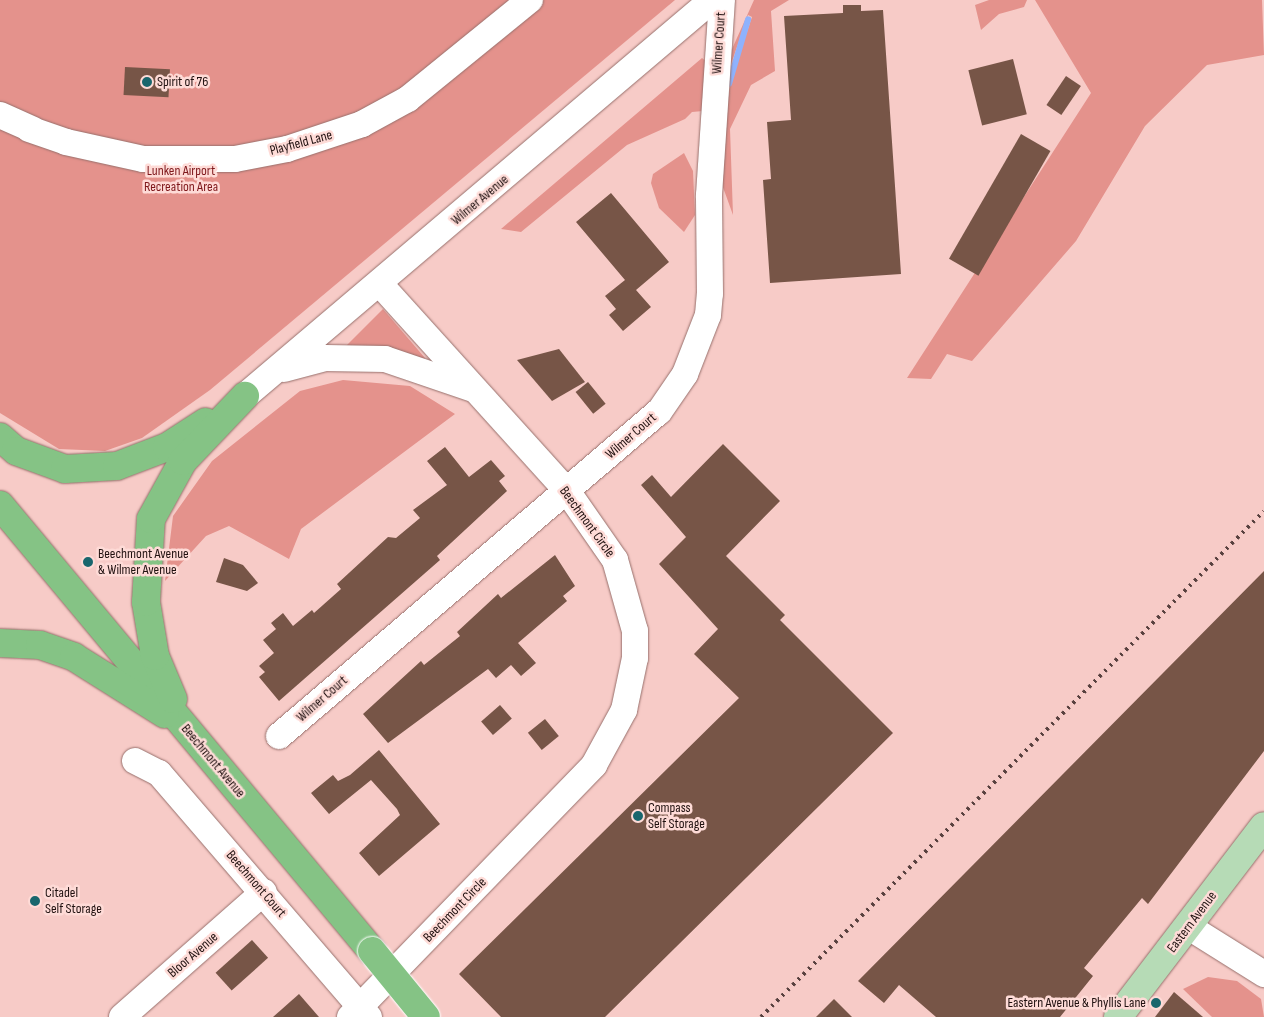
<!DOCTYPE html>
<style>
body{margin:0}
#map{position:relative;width:1264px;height:1017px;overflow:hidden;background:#f7cbc7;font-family:"Sofia Sans Condensed",sans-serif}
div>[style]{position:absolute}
.green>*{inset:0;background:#e4928c}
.stream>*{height:5.5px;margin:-2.75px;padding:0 2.75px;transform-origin:2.75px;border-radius:2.75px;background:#8fb2fd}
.building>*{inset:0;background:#775547;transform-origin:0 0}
.roads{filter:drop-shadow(0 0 1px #97706c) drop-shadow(0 0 1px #97706c)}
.minor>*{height:26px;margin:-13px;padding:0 13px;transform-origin:13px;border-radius:13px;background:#fff}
.major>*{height:28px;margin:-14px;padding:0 14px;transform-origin:14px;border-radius:14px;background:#b6dbb6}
.highway>*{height:28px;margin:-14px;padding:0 14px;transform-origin:14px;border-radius:14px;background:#85c385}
.rail>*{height:4px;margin-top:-2px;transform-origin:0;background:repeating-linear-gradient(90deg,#58413f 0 2.5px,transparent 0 7.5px)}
.bridges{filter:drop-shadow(0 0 1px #fff) drop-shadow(0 0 1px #fff)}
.highway-bridge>*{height:28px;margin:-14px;padding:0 14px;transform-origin:14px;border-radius:14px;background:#85c385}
.dots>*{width:14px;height:14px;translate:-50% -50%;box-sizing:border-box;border:2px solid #fedbd7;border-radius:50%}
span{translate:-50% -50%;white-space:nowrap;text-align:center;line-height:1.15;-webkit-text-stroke:5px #fedbd7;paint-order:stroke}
.street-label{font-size:14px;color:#201110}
.poi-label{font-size:14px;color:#201110}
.left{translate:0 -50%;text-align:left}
.right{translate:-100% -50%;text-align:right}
.park-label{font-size:14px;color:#7f181c}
</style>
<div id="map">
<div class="green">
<i style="clip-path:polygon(0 0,675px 0,210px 390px,142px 438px,105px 451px,59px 449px,0 413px)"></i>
<i style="clip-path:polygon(754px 0,789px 0,771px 11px,775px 71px,751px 85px,730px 129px,733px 215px,720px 179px,723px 129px,731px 79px,752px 17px,748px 15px,726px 79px,732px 49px)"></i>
<i style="clip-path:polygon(989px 0,1027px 0,1024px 7px,999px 14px,981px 30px,975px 5px)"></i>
<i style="clip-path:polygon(1035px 0,1262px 0,1264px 55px,1207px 65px,1145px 126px,1076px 241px,972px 361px,947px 354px,931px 379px,907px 378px,1091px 93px)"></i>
<i style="clip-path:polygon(702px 58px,707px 62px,703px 111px,692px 112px,685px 119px,627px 145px,521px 232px,501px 229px)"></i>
<i style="clip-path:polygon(684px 153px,693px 171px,695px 215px,684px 232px,659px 208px,651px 183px,653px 174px)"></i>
<i style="clip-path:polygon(383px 309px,425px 358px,425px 361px,341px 351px)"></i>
<i style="clip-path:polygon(343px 380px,410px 386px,455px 414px,301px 529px,289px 559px,229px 526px,206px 536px,165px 581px,173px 516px,212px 461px,300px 391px)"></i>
<i style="clip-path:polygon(1208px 977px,1237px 981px,1261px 999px,1264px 1017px,1212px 1017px,1183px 989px)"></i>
</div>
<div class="stream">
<i style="left:729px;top:84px;width:67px;rotate:-73.5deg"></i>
</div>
<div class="building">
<i style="clip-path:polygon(843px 5px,861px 5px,861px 11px,883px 10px,901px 274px,770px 283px,763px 180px,771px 179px,767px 122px,791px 120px,784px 16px,843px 13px)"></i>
<i style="left:1013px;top:59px;width:57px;height:46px;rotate:76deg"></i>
<i style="left:125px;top:67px;width:45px;height:28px;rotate:3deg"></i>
<i style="left:1066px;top:76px;width:18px;height:35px;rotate:34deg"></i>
<i style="left:1021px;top:134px;width:34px;height:144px;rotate:30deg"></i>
<i style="clip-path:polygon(611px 193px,669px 262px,636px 290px,651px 307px,623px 331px,609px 315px,616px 309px,605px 296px,625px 280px,576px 222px)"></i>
<i style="clip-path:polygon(559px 349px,585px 382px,552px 401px,517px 360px)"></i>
<i style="left:588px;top:382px;width:28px;height:16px;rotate:51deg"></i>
<i style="clip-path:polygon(723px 444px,780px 501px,726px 556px,785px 615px,780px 620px,893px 733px,605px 1017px,501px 1017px,459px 974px,739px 698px,694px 654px,718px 629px,659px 564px,686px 537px,641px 485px,652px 475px,671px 497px)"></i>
<i style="clip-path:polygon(445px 447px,469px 477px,491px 460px,505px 476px,499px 481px,507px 491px,437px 556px,440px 560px,279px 701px,259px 677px,265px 672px,259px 666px,274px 653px,263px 640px,276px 629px,271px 623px,283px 613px,293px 626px,312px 610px,314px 613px,341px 589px,337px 584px,388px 537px,396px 538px,420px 518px,413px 510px,447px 485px,427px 461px)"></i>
<i style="clip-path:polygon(555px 555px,575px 586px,563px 596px,567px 601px,518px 643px,536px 663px,521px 676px,511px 665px,496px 678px,488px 669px,388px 743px,363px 714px,421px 661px,424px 665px,460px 636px,457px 632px,498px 594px,501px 598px)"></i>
<i style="clip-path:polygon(224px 558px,243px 565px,258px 583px,247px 591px,216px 582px)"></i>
<i style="clip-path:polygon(1264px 571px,1264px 751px,1148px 904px,1142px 898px,1084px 968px,1093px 976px,1060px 1017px,936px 1017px,899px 985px,884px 1003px,858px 981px)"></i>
<i style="left:500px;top:705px;width:18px;height:25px;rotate:49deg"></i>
<i style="left:545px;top:719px;width:22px;height:22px;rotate:51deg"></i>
<i style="clip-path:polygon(379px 750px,440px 824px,379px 876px,359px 853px,400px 815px,397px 809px,371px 780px,329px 814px,311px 793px,333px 775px,338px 781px,350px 775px)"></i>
<i style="left:252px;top:940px;width:24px;height:49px;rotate:48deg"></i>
<i style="clip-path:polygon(1174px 992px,1203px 1017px,1155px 1017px)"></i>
<i style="clip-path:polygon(299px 994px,319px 1017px,273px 1017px)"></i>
<i style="clip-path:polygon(834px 999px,852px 1017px,816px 1017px)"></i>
</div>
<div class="roads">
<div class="minor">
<i style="left:0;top:115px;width:36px;rotate:24deg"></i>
<i style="left:29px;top:129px;width:39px;rotate:19deg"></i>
<i style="left:66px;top:142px;width:79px;rotate:12.4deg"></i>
<i style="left:143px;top:159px;width:92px"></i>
<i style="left:235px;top:159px;width:53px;rotate:-10.9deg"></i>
<i style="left:287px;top:149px;width:79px;rotate:-18.4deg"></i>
<i style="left:362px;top:124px;width:52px;rotate:-28.5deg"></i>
<i style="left:408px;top:99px;width:157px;rotate:-39.1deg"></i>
<i style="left:284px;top:369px;width:42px;rotate:-15deg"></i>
<i style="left:325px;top:358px;width:60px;rotate:1deg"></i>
<i style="left:385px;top:359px;width:93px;rotate:18.8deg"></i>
<i style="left:245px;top:396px;width:612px;rotate:-40.3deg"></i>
<i style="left:279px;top:736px;width:499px;rotate:-40.5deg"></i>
<i style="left:659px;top:412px;width:46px;rotate:-55.6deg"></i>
<i style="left:685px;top:374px;width:63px;rotate:-68.7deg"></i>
<i style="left:708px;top:315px;width:21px;rotate:-85deg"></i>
<i style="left:710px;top:294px;width:99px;rotate:-90.6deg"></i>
<i style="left:709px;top:195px;width:195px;rotate:-86.2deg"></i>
<i style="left:135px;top:761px;width:27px;rotate:27deg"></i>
<i style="left:159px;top:773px;width:322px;rotate:49.3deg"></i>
<i style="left:1189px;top:927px;width:89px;rotate:32.1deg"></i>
<i style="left:122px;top:1017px;width:189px;rotate:-41.4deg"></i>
<i style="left:350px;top:1017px;width:351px;rotate:-45.9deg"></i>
<i style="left:594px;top:765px;width:63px;rotate:-61.4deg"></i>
<i style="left:624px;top:710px;width:53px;rotate:-78.1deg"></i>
<i style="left:635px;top:658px;width:27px;rotate:-90deg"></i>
<i style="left:635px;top:631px;width:74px;rotate:-105.7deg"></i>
<i style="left:615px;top:560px;width:84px;rotate:-124.8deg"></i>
<i style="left:567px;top:491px;width:279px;rotate:-132.1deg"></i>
</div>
<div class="major">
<i style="left:1118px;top:1017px;width:240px;rotate:-52.6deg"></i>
</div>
<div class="highway">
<i style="left:0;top:437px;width:21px;rotate:41deg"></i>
<i style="left:16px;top:451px;width:52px;rotate:20.2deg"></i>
<i style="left:65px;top:469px;width:52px;rotate:-3.3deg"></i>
<i style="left:117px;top:466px;width:53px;rotate:-20.8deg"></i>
<i style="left:167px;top:447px;width:46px;rotate:-32.7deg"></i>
<i style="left:0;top:505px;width:581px;rotate:50.17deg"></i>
<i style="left:0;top:643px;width:40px;rotate:2.9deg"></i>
<i style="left:40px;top:645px;width:36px;rotate:19deg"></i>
<i style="left:74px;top:657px;width:107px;rotate:32.1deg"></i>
<i style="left:173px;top:699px;width:47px;rotate:-112.7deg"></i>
<i style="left:155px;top:656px;width:55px;rotate:-99.5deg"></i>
<i style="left:146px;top:602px;width:83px;rotate:-86.6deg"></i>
<i style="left:151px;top:519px;width:66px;rotate:-61.1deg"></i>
<i style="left:183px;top:461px;width:90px;rotate:-46.4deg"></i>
</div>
</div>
<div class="rail">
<i style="left:761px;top:1017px;width:713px;rotate:-45.17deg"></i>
</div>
<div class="bridges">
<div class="highway-bridge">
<i style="left:372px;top:951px;width:85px;rotate:50.7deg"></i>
</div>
</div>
<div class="dots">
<i style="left:147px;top:82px;background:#19666d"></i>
<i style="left:88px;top:562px;background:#19666d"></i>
<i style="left:638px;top:816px;background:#19666d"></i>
<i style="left:35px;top:901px;background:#19666d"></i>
<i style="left:1156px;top:1003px;background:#19666d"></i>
</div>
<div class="street-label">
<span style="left:719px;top:43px;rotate:-86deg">Wilmer Court</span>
<span style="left:301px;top:143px;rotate:-15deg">Playfield Lane</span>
<span style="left:480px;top:200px;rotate:-40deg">Wilmer Avenue</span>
<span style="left:631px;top:436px;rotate:-41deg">Wilmer Court</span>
<span style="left:587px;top:522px;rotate:54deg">Beechmont Circle</span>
<span style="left:322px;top:699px;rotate:-41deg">Wilmer Court</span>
<span style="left:213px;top:761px;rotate:50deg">Beechmont Avenue</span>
<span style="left:256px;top:884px;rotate:49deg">Beechmont Court</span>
<span style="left:455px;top:910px;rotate:-46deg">Beechmont Circle</span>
<span style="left:1192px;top:922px;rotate:-53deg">Eastern Avenue</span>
<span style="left:193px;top:955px;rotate:-41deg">Bloor Avenue</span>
</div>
<div class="poi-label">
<span class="left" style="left:157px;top:82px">Spirit of 76</span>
<span class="left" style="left:98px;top:562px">Beechmont Avenue<br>&amp; Wilmer Avenue</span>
<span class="left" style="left:648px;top:816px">Compass<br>Self Storage</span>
<span class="left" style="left:45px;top:901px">Citadel<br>Self Storage</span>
<span class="right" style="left:1146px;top:1003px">Eastern Avenue &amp; Phyllis Lane</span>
</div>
<div class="park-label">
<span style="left:181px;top:179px">Lunken Airport<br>Recreation Area</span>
</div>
</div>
